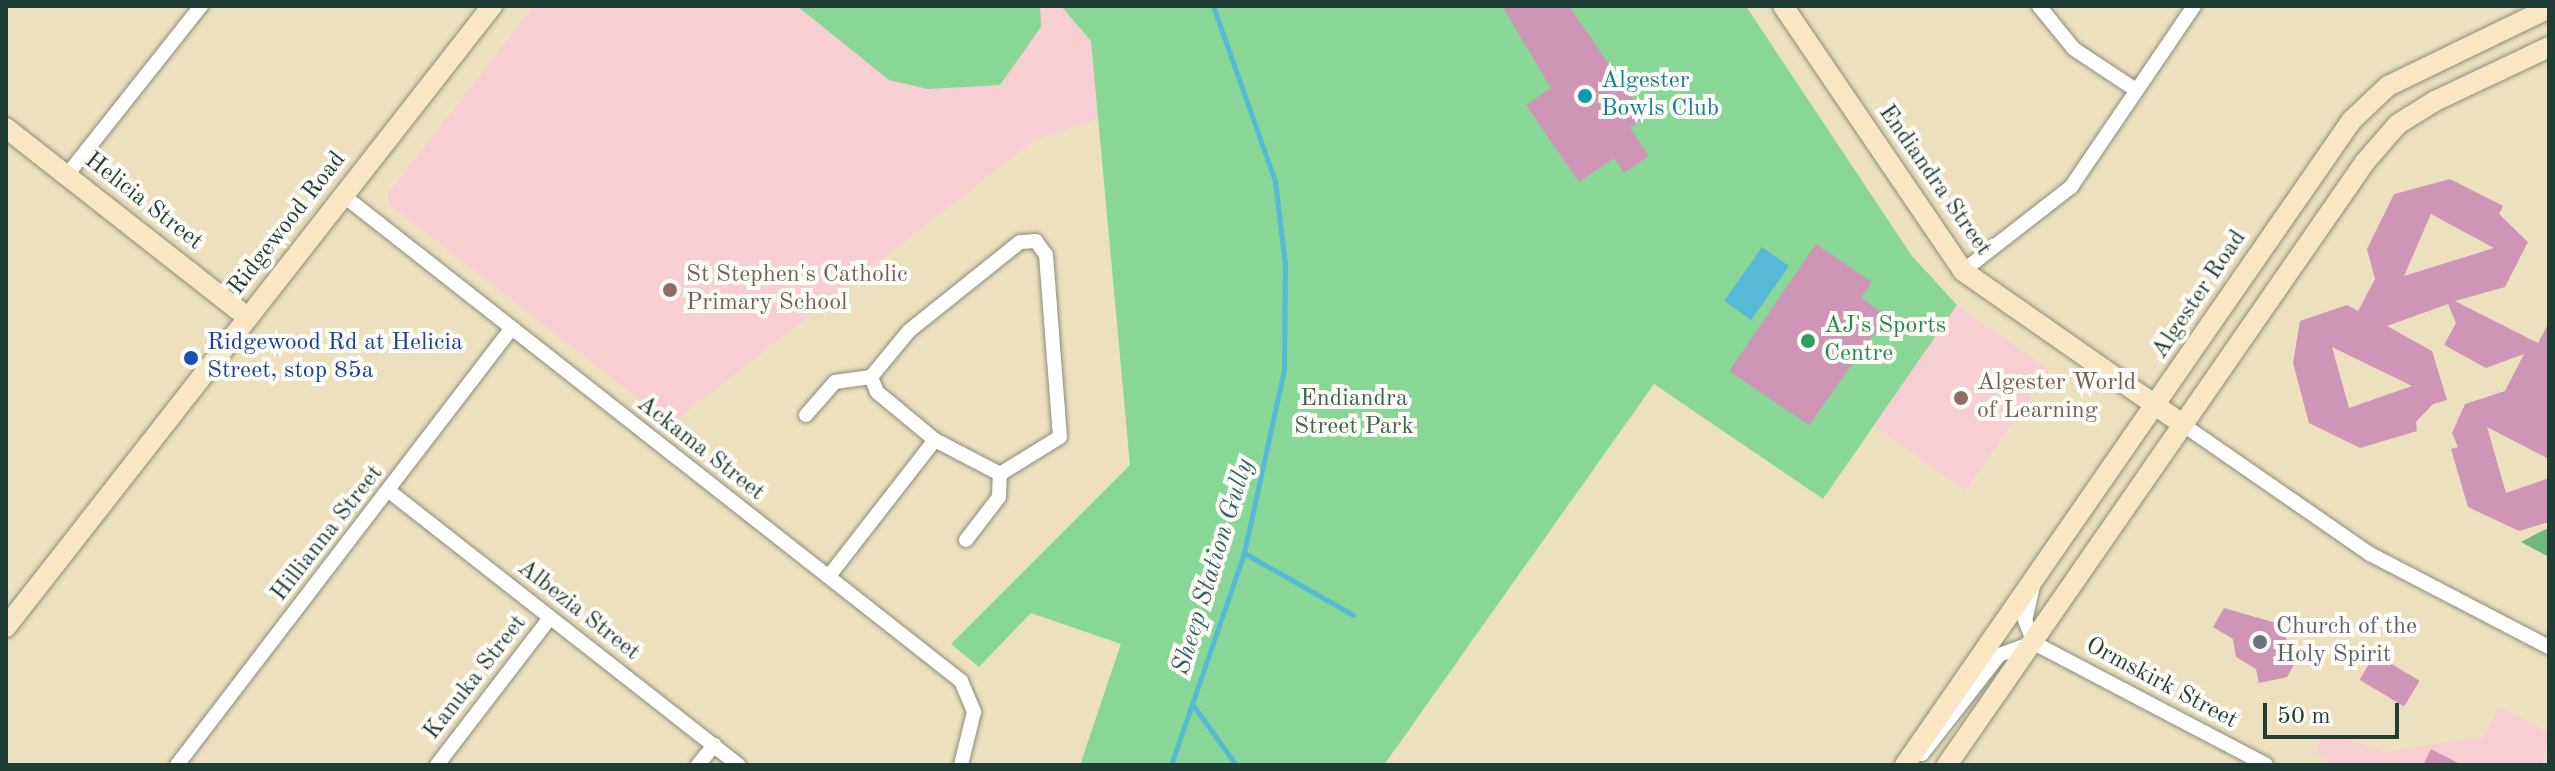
<!DOCTYPE html>
<style>
body{margin:0}
#map{position:relative;width:2555px;height:771px;overflow:hidden;background:#ede0bf;font-family:"Old Standard TT",serif}
div>[style]{position:absolute}
.built>*{inset:0;background:#f7cfd2;transform-origin:0 0}
.green>*{inset:0;background:#89d796}
.forest>*{inset:0;background:#6eb87f}
.water>*{inset:0;background:#56b9d5;transform-origin:0 0}
.stream>*{height:5px;margin:-2.5px;padding:0 2.5px;transform-origin:2.5px;border-radius:2.5px;background:#56b9d5}
.building>*{inset:0;background:#cf95b6;transform-origin:0 0}
.roads{filter:drop-shadow(0 0 2px #868e7a) drop-shadow(0 0 2px #868e7a)}
.street>*{height:14px;margin:-7px;padding:0 7px;transform-origin:7px;border-radius:7px;background:#fff}
.secondary>*{height:20px;margin:-10px;padding:0 10px;transform-origin:10px;border-radius:10px;background:#fbe6c4}
.dots>*{width:22px;height:22px;translate:-50% -50%;box-sizing:border-box;border:4px solid #fdfcf7;border-radius:50%}
span{translate:-50% -50%;white-space:nowrap;text-align:center;line-height:1.15;-webkit-text-stroke:8px #fdfcf7;paint-order:stroke}
.culture-label{font-size:24px;color:#0d838f}
.left{translate:0 -50%;text-align:left}
.street-label{font-size:24px;color:#1f3d34}
.education-label{font-size:24px;color:#785e54}
.leisure-label{font-size:24px;color:#27864d}
.transit-label{font-size:24px;color:#164399}
.park-label{font-size:24px;color:#3a644c}
.worship-label{font-size:24px;color:#5b616d}
.water-label{font-size:26px;color:#306264;font-style:italic}
.frame{position:absolute;inset:0;border:8px solid #1f3d34;pointer-events:none}
.scale{position:absolute;left:2263px;top:703px;width:136px;height:36px;box-sizing:border-box;border:4px solid #1f3d34;border-top:0;padding-left:10px;font-size:24px;line-height:28px;white-space:nowrap;color:#1f3d34;-webkit-text-stroke:6px #fdfcf7;paint-order:stroke}
</style>
<div id="map">
<div class="built">
<i style="clip-path:polygon(534px 6px,1061px 6px,1091px 41px,1098px 119px,1035px 140px,671px 424px,390px 205px,387px 195px)"></i>
<i style="left:1957px;top:305px;width:113px;height:147px;rotate:35deg"></i>
<i style="clip-path:polygon(2499px 706px,2549px 733px,2542px 765px,2336px 765px,2314px 753px,2325px 733px,2386px 752px,2483px 737px)"></i>
</div>
<div class="green">
<i style="clip-path:polygon(797px 6px,1040px 6px,1041px 27px,1000px 85px,928px 89px,889px 80px)"></i>
<i style="clip-path:polygon(1061px 6px,1746px 6px,1912px 256px,1957px 305px,1823px 499px,1654px 384px,1384px 765px,1080px 765px,1121px 644px,1031px 613px,979px 667px,951px 644px,1130px 465px,1091px 41px)"></i>
</div>
<div class="forest">
<i style="clip-path:polygon(2549px 528px,2549px 557px,2521px 542px,2542px 531px)"></i>
</div>
<div class="water">
<i style="left:1762px;top:247px;width:33px;height:66px;rotate:35deg"></i>
</div>
<div class="stream">
<i style="left:1244px;top:553px;width:125px;rotate:29.6deg"></i>
<i style="left:1193px;top:705px;width:74px;rotate:54.4deg"></i>
<i style="left:1171px;top:765px;width:224px;rotate:-71deg"></i>
<i style="left:1244px;top:553px;width:187px;rotate:-77.7deg"></i>
<i style="left:1284px;top:370px;width:105px;rotate:-89.5deg"></i>
<i style="left:1285px;top:265px;width:85px;rotate:-96.8deg"></i>
<i style="left:1275px;top:181px;width:186px;rotate:-109.5deg"></i>
</div>
<div class="building">
<i style="clip-path:polygon(1502px 6px,1569px 6px,1645px 117px,1630px 128px,1649px 156px,1624px 173px,1614px 158px,1579px 182px,1526px 105px,1551px 88px)"></i>
<i style="clip-path:polygon(evenodd,2450px 179px,2503px 206px,2499px 214px,2528px 242px,2505px 287px,2455px 301px,2538px 343px,2549px 322px,2549px 459px,2487px 427px,2506px 493px,2549px 478px,2549px 522px,2519px 531px,2468px 507px,2451px 449px,2458px 447px,2452px 433px,2465px 404px,2505px 391px,2524px 354px,2486px 368px,2444px 345px,2456px 323px,2448px 304px,2387px 326px,2432px 351px,2447px 400px,2433px 404px,2416px 422px,2417px 431px,2360px 448px,2309px 423px,2293px 363px,2300px 321px,2347px 305px,2358px 311px,2375px 279px,2367px 249px,2394px 194px,2450px 179px,2431px 214px,2494px 248px,2404px 276px,2431px 214px,2450px 179px,2332px 347px,2412px 386px,2349px 408px,2332px 347px)"></i>
<i style="clip-path:polygon(1816px 244px,1872px 282px,1861px 298px,1887px 316px,1809px 425px,1729px 371px)"></i>
<i style="clip-path:polygon(2224px 608px,2283px 625px,2288px 646px,2300px 654px,2287px 677px,2259px 683px,2256px 669px,2236px 657px,2233px 639px,2213px 627px)"></i>
<i style="left:2375px;top:654px;width:52px;height:30px;rotate:31deg"></i>
<i style="clip-path:polygon(2431px 749px,2462px 765px,2423px 765px)"></i>
</div>
<div class="roads">
<div class="street">
<i style="left:2039px;top:6px;width:55px;rotate:50.9deg"></i>
<i style="left:2074px;top:49px;width:74px;rotate:33.5deg"></i>
<i style="left:67px;top:175px;width:216px;rotate:-51.6deg"></i>
<i style="left:344px;top:196px;width:785px;rotate:38.17deg"></i>
<i style="left:961px;top:681px;width:34px;rotate:67deg"></i>
<i style="left:974px;top:712px;width:55px;rotate:103.8deg"></i>
<i style="left:1963px;top:271px;width:137px;rotate:-37.9deg"></i>
<i style="left:2071px;top:187px;width:219px;rotate:-55.8deg"></i>
<i style="left:806px;top:415px;width:44px;rotate:-48.7deg"></i>
<i style="left:835px;top:382px;width:36px;rotate:-8deg"></i>
<i style="left:2182px;top:424px;width:229px;rotate:34.7deg"></i>
<i style="left:2370px;top:554px;width:202px;rotate:27.5deg"></i>
<i style="left:389px;top:491px;width:444px;rotate:38.1deg"></i>
<i style="left:966px;top:540px;width:54px;rotate:-52.5deg"></i>
<i style="left:999px;top:497px;width:23px;rotate:-88deg"></i>
<i style="left:829px;top:576px;width:172px;rotate:-52.1deg"></i>
<i style="left:935px;top:440px;width:73px;rotate:27.6deg"></i>
<i style="left:1000px;top:474px;width:70px;rotate:-31.7deg"></i>
<i style="left:1060px;top:437px;width:183px;rotate:-94.4deg"></i>
<i style="left:1046px;top:255px;width:17px;rotate:-126deg"></i>
<i style="left:1036px;top:241px;width:16px;rotate:176deg"></i>
<i style="left:1020px;top:242px;width:142px;rotate:141.3deg"></i>
<i style="left:909px;top:331px;width:60px;rotate:129.6deg"></i>
<i style="left:871px;top:377px;width:16px;rotate:68deg"></i>
<i style="left:877px;top:392px;width:75px;rotate:39.6deg"></i>
<i style="left:2033px;top:586px;width:35px;rotate:103deg"></i>
<i style="left:2025px;top:620px;width:25px;rotate:69deg"></i>
<i style="left:2034px;top:643px;width:262px;rotate:27.7deg"></i>
<i style="left:1922px;top:754px;width:125px;rotate:-52.1deg"></i>
<i style="left:1999px;top:655px;width:33px;rotate:-20deg"></i>
<i style="left:177px;top:765px;width:549px;rotate:-52.55deg"></i>
<i style="left:437px;top:765px;width:185px;rotate:-52.5deg"></i>
<i style="left:698px;top:765px;width:26px;rotate:-51deg"></i>
</div>
<div class="secondary">
<i style="left:1783px;top:6px;width:320px;rotate:55.8deg"></i>
<i style="left:1963px;top:271px;width:267px;rotate:34.9deg"></i>
<i style="left:6px;top:128px;width:306px;rotate:38.1deg"></i>
<i style="left:6px;top:627px;width:789px;rotate:-51.95deg"></i>
<i style="left:1905px;top:765px;width:785px;rotate:-55.28deg"></i>
<i style="left:2352px;top:120px;width:50px;rotate:-43.4deg"></i>
<i style="left:2388px;top:86px;width:179px;rotate:-25.8deg"></i>
<i style="left:1947px;top:765px;width:734px;rotate:-55.27deg"></i>
<i style="left:2365px;top:162px;width:50px;rotate:-49deg"></i>
<i style="left:2398px;top:124px;width:44px;rotate:-31.9deg"></i>
<i style="left:2435px;top:101px;width:126px;rotate:-25.3deg"></i>
</div>
</div>
<div class="dots">
<i style="left:1585px;top:96px;background:#0f9aa8"></i>
<i style="left:670px;top:290px;background:#8d6e63"></i>
<i style="left:1808px;top:341px;background:#2e9e5b"></i>
<i style="left:191px;top:358px;background:#1a4fb4"></i>
<i style="left:1961px;top:398px;background:#8d6e63"></i>
<i style="left:2260px;top:642px;background:#6b7280"></i>
</div>
<div class="culture-label">
<span class="left" style="left:1601px;top:96px">Algester<br>Bowls Club</span>
</div>
<div class="street-label">
<span style="left:1934px;top:181px;rotate:55deg">Endiandra Street</span>
<span style="left:143px;top:202px;rotate:38deg">Helicia Street</span>
<span style="left:288px;top:224px;rotate:-52deg">Ridgewood Road</span>
<span style="left:2200px;top:295px;rotate:-56deg">Algester Road</span>
<span style="left:700px;top:449px;rotate:38deg">Ackama Street</span>
<span style="left:328px;top:534px;rotate:-52deg">Hillianna Street</span>
<span style="left:578px;top:611px;rotate:38deg">Albezia Street</span>
<span style="left:476px;top:678px;rotate:-52deg">Kanuka Street</span>
<span style="left:2161px;top:684px;rotate:28deg">Ormskirk Street</span>
</div>
<div class="education-label">
<span class="left" style="left:686px;top:290px">St Stephen's Catholic<br>Primary School</span>
<span class="left" style="left:1977px;top:398px">Algester World<br>of Learning</span>
</div>
<div class="leisure-label">
<span class="left" style="left:1824px;top:341px">AJ's Sports<br>Centre</span>
</div>
<div class="transit-label">
<span class="left" style="left:207px;top:358px">Ridgewood Rd at Helicia<br>Street, stop 85a</span>
</div>
<div class="park-label">
<span style="left:1354px;top:414px">Endiandra<br>Street Park</span>
</div>
<div class="worship-label">
<span class="left" style="left:2276px;top:642px">Church of the<br>Holy Spirit</span>
</div>
<div class="water-label">
<span style="left:1214px;top:567px;rotate:-73deg">Sheep Station Gully</span>
</div>
<div class="frame"></div>
<div class="scale">50 m</div>
</div>
